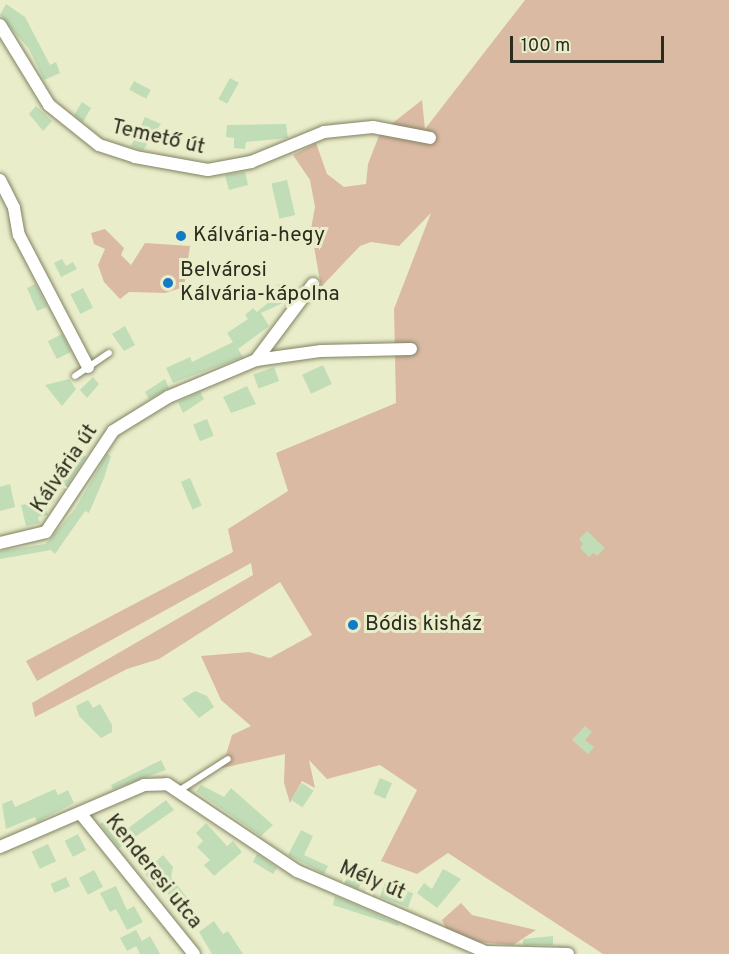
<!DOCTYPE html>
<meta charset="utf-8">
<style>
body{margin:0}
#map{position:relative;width:729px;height:954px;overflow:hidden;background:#eaedca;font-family:Overpass,sans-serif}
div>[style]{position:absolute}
.green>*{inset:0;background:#dabaa3}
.building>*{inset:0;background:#c0ddb7;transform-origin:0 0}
.roads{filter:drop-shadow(0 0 2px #808262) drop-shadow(0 0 2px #808262)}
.lane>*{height:6px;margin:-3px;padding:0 3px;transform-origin:3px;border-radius:3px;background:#fff}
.street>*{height:12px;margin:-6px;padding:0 6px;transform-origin:6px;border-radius:6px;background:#fff}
.dots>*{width:16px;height:16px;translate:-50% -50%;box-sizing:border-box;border:3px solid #eaedca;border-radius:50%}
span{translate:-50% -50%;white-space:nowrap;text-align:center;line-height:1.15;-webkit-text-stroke:6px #eaedca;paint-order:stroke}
.street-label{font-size:21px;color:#2b2c1e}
.poi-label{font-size:21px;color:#2b2c1e}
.left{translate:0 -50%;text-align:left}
.scale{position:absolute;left:510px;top:36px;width:154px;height:27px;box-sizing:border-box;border:3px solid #2b2c1e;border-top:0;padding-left:8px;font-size:18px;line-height:21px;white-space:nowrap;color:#2b2c1e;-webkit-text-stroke:4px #eaedca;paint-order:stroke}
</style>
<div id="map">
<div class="green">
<i style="clip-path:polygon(525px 0,729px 0,729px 954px,603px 954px,448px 853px,417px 874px,381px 861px,417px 790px,380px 765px,327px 779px,309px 760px,315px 788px,302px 781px,290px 803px,284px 783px,285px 754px,222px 768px,232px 735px,251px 726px,221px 700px,201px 656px,249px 652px,270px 658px,312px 635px,280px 582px,159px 659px,127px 669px,35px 717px,32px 703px,253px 575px,251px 563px,37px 681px,26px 661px,233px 552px,228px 529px,288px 491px,276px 453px,396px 403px,394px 309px,431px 213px,399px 246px,371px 242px,360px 246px,321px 287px,311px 229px,315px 207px,310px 180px,293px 155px,316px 143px,327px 174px,344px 187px,366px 184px,368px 164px,380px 133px,422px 100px,425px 129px)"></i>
<i style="clip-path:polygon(105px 229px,124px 248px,121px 255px,131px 265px,145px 243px,190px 246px,184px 287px,165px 293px,129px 292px,120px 299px,104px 282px,98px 265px,105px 249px,94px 244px,91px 233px)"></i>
<i style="clip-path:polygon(461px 903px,472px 915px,536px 930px,513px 945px,475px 942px,446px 928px,442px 920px)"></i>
</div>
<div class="building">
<i style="clip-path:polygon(6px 4px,25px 17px,50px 65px,56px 62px,60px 73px,44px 80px,29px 49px,0 15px)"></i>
<i style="left:230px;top:78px;width:10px;height:24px;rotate:29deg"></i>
<i style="left:134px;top:81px;width:19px;height:10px;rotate:28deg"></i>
<i style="clip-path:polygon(82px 102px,91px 108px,83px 122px,74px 115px)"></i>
<i style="clip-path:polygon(36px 106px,52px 121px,43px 131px,29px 114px)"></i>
<i style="clip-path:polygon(145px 117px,161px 124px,143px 150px,131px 146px)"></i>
<i style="clip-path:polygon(286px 124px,288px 138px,246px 142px,245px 149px,234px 148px,234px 138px,226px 137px,227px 125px)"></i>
<i style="clip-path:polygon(245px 172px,248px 185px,229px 190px,225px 175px)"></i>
<i style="left:287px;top:180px;width:36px;height:16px;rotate:77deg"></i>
<i style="clip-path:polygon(62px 259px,66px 266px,73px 262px,77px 269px,61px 277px,54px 263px)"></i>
<i style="clip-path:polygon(35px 284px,47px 307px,37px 311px,27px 288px)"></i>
<i style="clip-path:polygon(280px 284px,287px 301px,261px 313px,269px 326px,238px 349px,243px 357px,173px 383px,166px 368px,190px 357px,192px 362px,233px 342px,227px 333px,248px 319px,245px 315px,253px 308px,257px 312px,269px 302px,268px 289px)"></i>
<i style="left:83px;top:288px;width:22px;height:14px;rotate:63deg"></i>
<i style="clip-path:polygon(125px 326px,135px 345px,124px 351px,112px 334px)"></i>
<i style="left:62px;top:334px;width:20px;height:16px;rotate:63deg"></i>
<i style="left:323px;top:365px;width:21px;height:23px;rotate:65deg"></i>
<i style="left:274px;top:367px;width:15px;height:22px;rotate:70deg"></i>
<i style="clip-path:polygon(93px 377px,99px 384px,87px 398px,80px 390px)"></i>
<i style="clip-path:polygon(69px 379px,76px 389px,62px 406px,45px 385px)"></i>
<i style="clip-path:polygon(165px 379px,169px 388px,149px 399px,145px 392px)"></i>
<i style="clip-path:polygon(247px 386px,256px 404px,231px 413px,223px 397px)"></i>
<i style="clip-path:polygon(200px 392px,204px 399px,183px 413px,178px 402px)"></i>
<i style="left:207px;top:419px;width:18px;height:15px;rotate:68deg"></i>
<i style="clip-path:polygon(80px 454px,86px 457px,66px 487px,57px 482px)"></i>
<i style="clip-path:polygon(107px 454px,111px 456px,104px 478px,89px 513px,85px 511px,55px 554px,51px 550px,0 559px,0 551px,45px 544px,52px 537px,75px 509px)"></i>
<i style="left:190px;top:478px;width:30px;height:10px;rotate:67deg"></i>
<i style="clip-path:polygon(10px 484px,15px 507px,0 511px,0 487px)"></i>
<i style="clip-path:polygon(46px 490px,55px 500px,46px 509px,48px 515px,38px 517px,40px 523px,26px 526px,21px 505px,34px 502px)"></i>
<i style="clip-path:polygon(587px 531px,605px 548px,597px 556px,593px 553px,589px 557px,580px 548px,583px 544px,579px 539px)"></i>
<i style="clip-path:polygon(195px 691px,207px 696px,214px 707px,199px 718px,182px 699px)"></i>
<i style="clip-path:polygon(88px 700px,93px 708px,100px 704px,112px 725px,112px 732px,101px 738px,79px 716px,76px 706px)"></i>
<i style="clip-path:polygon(585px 726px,592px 732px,585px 740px,594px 747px,588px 754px,572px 740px)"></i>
<i style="clip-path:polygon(161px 760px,166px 770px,113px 789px,111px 785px)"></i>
<i style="left:380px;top:778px;width:13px;height:17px;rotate:23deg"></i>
<i style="left:302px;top:783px;width:14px;height:20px;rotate:34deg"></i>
<i style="clip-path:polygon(201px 785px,224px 797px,231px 788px,273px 825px,261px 836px,196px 791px)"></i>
<i style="clip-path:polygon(55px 789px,58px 795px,68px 790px,74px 803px,37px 822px,35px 817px,6px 829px,2px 804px,12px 800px,15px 807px)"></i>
<i style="clip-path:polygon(166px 800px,174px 810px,119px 848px,100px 824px,110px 816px,123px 832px)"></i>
<i style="clip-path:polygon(206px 823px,227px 846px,233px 841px,242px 852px,214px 876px,204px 865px,210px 860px,197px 847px,203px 841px,196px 833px)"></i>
<i style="clip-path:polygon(301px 830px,313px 836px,304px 855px,328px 866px,324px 874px,288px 855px)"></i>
<i style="left:78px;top:834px;width:18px;height:15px;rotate:63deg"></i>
<i style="left:48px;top:844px;width:19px;height:18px;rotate:65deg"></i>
<i style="clip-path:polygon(257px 854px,277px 868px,273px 874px,253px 862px)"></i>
<i style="clip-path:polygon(163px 855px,173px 867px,171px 877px,192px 904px,179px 914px,162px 882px,155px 888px,144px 872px)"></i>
<i style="clip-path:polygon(443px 869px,461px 879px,437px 908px,417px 893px,424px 883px,432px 889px)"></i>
<i style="left:94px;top:870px;width:19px;height:17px;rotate:62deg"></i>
<i style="left:349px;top:873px;width:15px;height:11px;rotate:23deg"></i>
<i style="left:66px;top:877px;width:10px;height:17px;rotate:66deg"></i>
<i style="left:385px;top:883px;width:30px;height:15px;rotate:20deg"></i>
<i style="clip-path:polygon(116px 886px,127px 910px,134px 906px,143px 922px,127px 930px,116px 909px,110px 912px,100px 893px)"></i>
<i style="clip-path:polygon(335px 896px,399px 924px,398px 926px,333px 905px)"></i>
<i style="clip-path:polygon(214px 921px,223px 934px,228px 931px,243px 954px,212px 954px,199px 932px)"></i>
<i style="clip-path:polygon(136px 930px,142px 941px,150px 936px,160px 954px,140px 954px,136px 946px,127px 951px,120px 938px)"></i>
<i style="clip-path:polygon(553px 936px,553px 945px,523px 945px,523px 939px)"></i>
</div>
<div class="roads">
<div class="lane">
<i style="left:75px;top:376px;width:41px;rotate:-34.1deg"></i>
<i style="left:180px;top:790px;width:57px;rotate:-32.9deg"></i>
</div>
<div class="street">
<i style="left:0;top:25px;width:94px;rotate:58.5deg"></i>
<i style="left:49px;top:105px;width:64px;rotate:38.7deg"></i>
<i style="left:99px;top:145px;width:38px;rotate:18deg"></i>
<i style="left:135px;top:157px;width:74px;rotate:10.1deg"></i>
<i style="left:208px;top:170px;width:44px;rotate:-10.5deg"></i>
<i style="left:251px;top:162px;width:79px;rotate:-22.3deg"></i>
<i style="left:324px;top:132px;width:49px;rotate:-5.8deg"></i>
<i style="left:373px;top:127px;width:58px;rotate:10.9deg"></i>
<i style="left:0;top:180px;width:31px;rotate:63deg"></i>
<i style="left:14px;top:208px;width:27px;rotate:80deg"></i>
<i style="left:19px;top:235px;width:149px;rotate:62.4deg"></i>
<i style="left:256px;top:360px;width:95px;rotate:-53.1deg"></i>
<i style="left:0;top:543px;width:47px;rotate:-13.4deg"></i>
<i style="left:46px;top:532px;width:121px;rotate:-56.4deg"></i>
<i style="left:113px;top:431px;width:65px;rotate:-31.7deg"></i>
<i style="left:168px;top:397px;width:95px;rotate:-22.8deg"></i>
<i style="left:256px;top:360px;width:66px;rotate:-7.9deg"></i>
<i style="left:321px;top:351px;width:90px;rotate:-1.3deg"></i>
<i style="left:81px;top:814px;width:180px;rotate:51.1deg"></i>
<i style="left:0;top:847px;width:157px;rotate:-23.3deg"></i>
<i style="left:144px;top:785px;width:23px;rotate:-2deg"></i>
<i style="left:167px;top:784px;width:156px;rotate:33.8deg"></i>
<i style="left:297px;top:871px;width:206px;rotate:23.2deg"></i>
<i style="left:486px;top:952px;width:82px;rotate:1.4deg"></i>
</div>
</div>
<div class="dots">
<i style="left:181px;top:236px;background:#117bc5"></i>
<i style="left:168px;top:283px;background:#117bc5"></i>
<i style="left:353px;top:625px;background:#117bc5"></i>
</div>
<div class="street-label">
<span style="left:158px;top:138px;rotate:13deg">Temető út</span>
<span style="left:65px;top:469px;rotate:-56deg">Kálvária út</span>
<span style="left:153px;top:872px;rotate:51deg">Kenderesi utca</span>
<span style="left:372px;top:881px;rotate:23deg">Mély út</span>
</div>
<div class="poi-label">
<span class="left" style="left:193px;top:236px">Kálvária-hegy</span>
<span class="left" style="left:180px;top:283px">Belvárosi<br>Kálvária-kápolna</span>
<span class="left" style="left:365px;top:625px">Bódis kisház</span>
</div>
<div class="scale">100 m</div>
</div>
